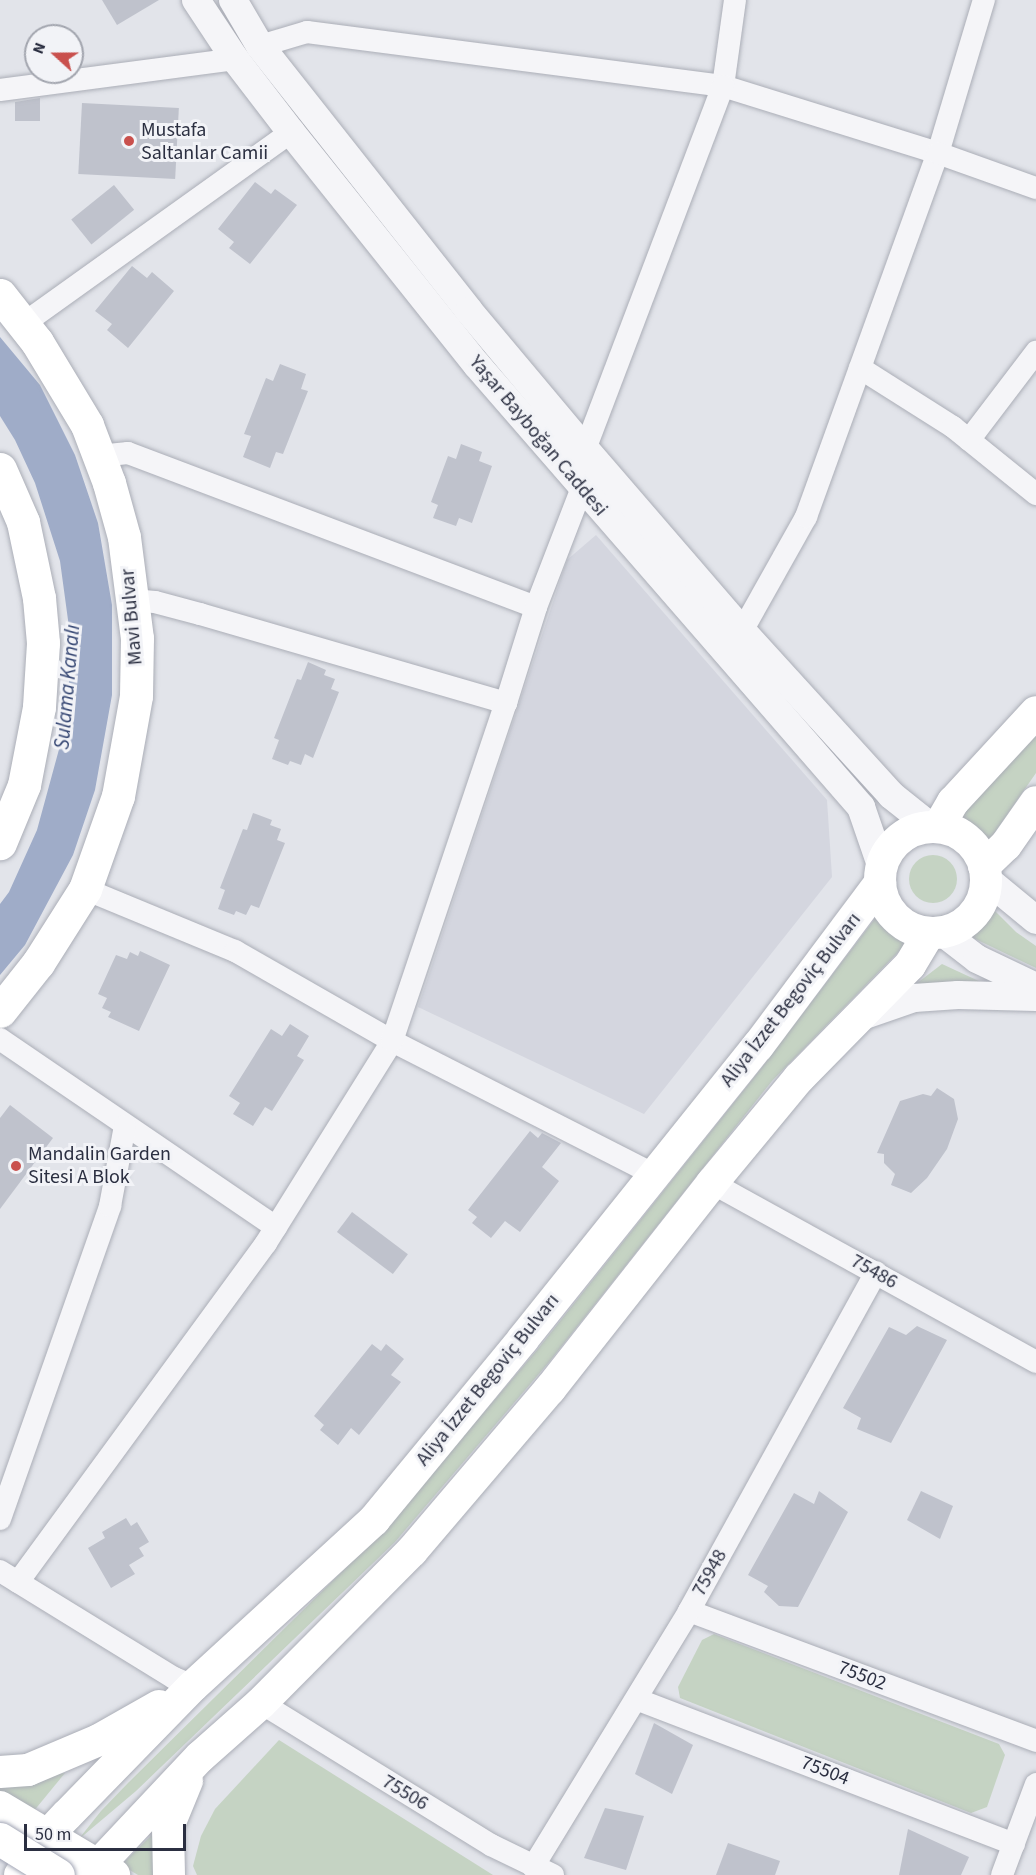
<!DOCTYPE html>
<meta charset="utf-8">
<style>
body{margin:0}
#map{position:relative;width:1036px;height:1875px;overflow:hidden;background:#e2e4ea;font-family:"Source Sans 3",sans-serif}
div>[style]{position:absolute}
.built>*{inset:0;background:#d4d6df}
.green>*{inset:0;background:#c5d3c3}
.round{border-radius:50%}
.water>*{inset:0;background:#9facc8}
.building>*{inset:0;background:#bfc2cc;transform-origin:0 0}
.roads{filter:drop-shadow(0 0 2px #abaeb7) drop-shadow(0 0 2px #abaeb7)}
.minor>*{height:22px;margin:-11px;padding:0 11px;transform-origin:11px;border-radius:11px;background:#f5f5f8}
.tertiary>*{height:28px;margin:-14px;padding:0 14px;transform-origin:14px;border-radius:14px;background:#f5f5f8}
.secondary>*{height:32px;margin:-16px;padding:0 16px;transform-origin:16px;border-radius:16px;background:#fff}
.secondary>.ring{margin:-16px;padding:0;box-sizing:content-box;background:none;border:32px solid #fff;border-radius:50%}
.primary>*{height:33px;margin:-16.5px;padding:0 16.5px;transform-origin:16.5px;border-radius:16.5px;background:#fff}
.bridges{filter:drop-shadow(0 0 2px #a2a6b5) drop-shadow(0 0 2px #a2a6b5)}
.primary-bridge>*{height:33px;margin:-16.5px;padding:0 16.5px;transform-origin:16.5px;border-radius:16.5px;background:#fff}
.dots>*{width:16px;height:16px;translate:-50% -50%;box-sizing:border-box;border:3px solid #f2f3f7;border-radius:50%}
span{translate:-50% -50%;white-space:nowrap;text-align:center;line-height:1.15;-webkit-text-stroke:6px #f2f3f7;paint-order:stroke}
.poi-label{font-size:20px;color:#2b2f41}
.left{translate:0 -50%;text-align:left}
.street-label{font-size:20px;color:#2b2f41}
.water-label{font-size:21px;color:#364773;font-style:italic}
.north{position:absolute;left:24px;top:24px;width:60px;height:60px;box-sizing:border-box;background:#f2f3f7;border:2px solid #a2a5ae;border-radius:50%;rotate:291deg;font-size:16px;font-weight:700;line-height:24px;text-align:center;color:#2b2f41}
.north::after{content:'';display:block;margin:auto;width:21px;height:27px;background:#c9504d;clip-path:polygon(50% 0,100% 100%,50% 72%,0 100%)}
.scale{position:absolute;left:24px;top:1824px;width:162px;height:27px;box-sizing:border-box;border:3px solid #2b2f41;border-top:0;padding-left:8px;font-size:18px;line-height:21px;white-space:nowrap;color:#2b2f41;-webkit-text-stroke:4px #f2f3f7;paint-order:stroke}
</style>
<div id="map">
<div class="built">
<i style="clip-path:polygon(596px 535px,827px 800px,832px 877px,644px 1114px,418px 1007px,567px 560px)"></i>
</div>
<div class="green">
<i style="clip-path:polygon(1036px 736px,1036px 773px,986px 845px,972px 830px,955px 822px)"></i>
<i class="round" style="left:909px;top:855px;width:48px;height:48px"></i>
<i style="clip-path:polygon(988px 904px,1016px 932px,1036px 946px,1036px 968px,965px 934px)"></i>
<i style="clip-path:polygon(880px 912px,892px 927px,911px 939px,772px 1081px,550px 1361px,395px 1542px,136px 1791px,78px 1840px,101px 1811px,128px 1783px,383px 1531px,537px 1350px,759px 1071px)"></i>
<i style="clip-path:polygon(942px 964px,1009px 995px,916px 984px)"></i>
<i style="clip-path:polygon(714px 1634px,999px 1744px,1005px 1755px,987px 1807px,971px 1813px,680px 1698px,678px 1687px,702px 1640px)"></i>
<i style="clip-path:polygon(279px 1740px,493px 1875px,197px 1875px,193px 1866px,201px 1836px,215px 1809px)"></i>
<i style="clip-path:polygon(65px 1773px,33px 1812px,0 1796px,0 1781px)"></i>
<i style="clip-path:polygon(162px 1825px,162px 1875px,138px 1875px,121px 1865px)"></i>
</div>
<div class="water">
<i style="clip-path:polygon(0 337px,40px 385px,75px 455px,98px 523px,112px 605px,112px 695px,95px 790px,73px 855px,25px 945px,0 975px,0 904px,9px 892px,37px 830px,67px 720px,71px 642px,60px 561px,35px 483px,15px 440px,0 416px)"></i>
</div>
<div class="building">
<i style="clip-path:polygon(102px 0,159px 0,117px 25px)"></i>
<i style="clip-path:polygon(40px 98px,40px 121px,15px 121px,15px 102px)"></i>
<i style="left:82px;top:103px;width:97px;height:71px;rotate:3deg"></i>
<i style="clip-path:polygon(255px 182px,271px 194px,275px 189px,297px 205px,250px 264px,229px 248px,234px 242px,218px 229px)"></i>
<i style="left:114px;top:185px;width:32px;height:55px;rotate:51deg"></i>
<i style="clip-path:polygon(132px 266px,147px 278px,152px 272px,174px 291px,128px 348px,107px 330px,112px 324px,95px 311px)"></i>
<i style="clip-path:polygon(280px 364px,306px 374px,301px 389px,308px 391px,283px 454px,276px 452px,270px 468px,243px 457px,251px 436px,244px 434px,266px 378px,273px 381px)"></i>
<i style="clip-path:polygon(461px 444px,482px 452px,479px 461px,492px 466px,472px 523px,459px 518px,456px 526px,433px 518px,438px 505px,431px 502px,448px 456px,456px 459px)"></i>
<i style="clip-path:polygon(308px 662px,326px 670px,324px 675px,335px 679px,331px 689px,339px 692px,313px 758px,305px 754px,301px 765px,290px 761px,288px 765px,272px 759px,279px 740px,274px 738px,297px 679px,301px 680px)"></i>
<i style="clip-path:polygon(253px 813px,272px 820px,270px 825px,281px 829px,277px 840px,285px 843px,259px 908px,251px 905px,246px 915px,236px 911px,234px 915px,218px 909px,225px 890px,220px 888px,243px 829px,247px 830px)"></i>
<i style="clip-path:polygon(140px 951px,170px 965px,139px 1031px,108px 1017px,111px 1012px,102px 1008px,107px 998px,98px 994px,116px 955px,127px 959px,130px 952px,138px 956px)"></i>
<i style="clip-path:polygon(290px 1024px,309px 1036px,297px 1056px,304px 1060px,272px 1111px,265px 1107px,253px 1126px,233px 1114px,240px 1103px,229px 1096px,271px 1029px,282px 1036px)"></i>
<i style="clip-path:polygon(937px 1088px,954px 1099px,958px 1119px,947px 1149px,927px 1178px,911px 1193px,891px 1185px,895px 1174px,884px 1163px,884px 1154px,877px 1153px,900px 1101px,923px 1094px,931px 1096px)"></i>
<i style="clip-path:polygon(10px 1105px,53px 1138px,0 1209px,0 1118px)"></i>
<i style="clip-path:polygon(530px 1131px,538px 1138px,542px 1133px,561px 1143px,542px 1167px,559px 1181px,520px 1232px,505px 1221px,491px 1238px,472px 1223px,477px 1217px,468px 1210px)"></i>
<i style="left:352px;top:1212px;width:70px;height:25px;rotate:37deg"></i>
<i style="clip-path:polygon(917px 1326px,947px 1340px,891px 1443px,857px 1429px,861px 1418px,843px 1408px,889px 1327px,906px 1335px)"></i>
<i style="clip-path:polygon(372px 1344px,381px 1351px,386px 1344px,404px 1359px,391px 1375px,401px 1382px,359px 1435px,351px 1428px,338px 1445px,320px 1430px,324px 1425px,314px 1416px)"></i>
<i style="clip-path:polygon(819px 1491px,848px 1512px,798px 1607px,779px 1606px,764px 1592px,768px 1586px,748px 1575px,794px 1493px,814px 1504px)"></i>
<i style="clip-path:polygon(921px 1491px,953px 1506px,940px 1539px,907px 1520px)"></i>
<i style="clip-path:polygon(126px 1518px,131px 1526px,137px 1522px,149px 1542px,139px 1548px,144px 1556px,129px 1565px,135px 1574px,111px 1588px,88px 1548px,105px 1538px,102px 1532px)"></i>
<i style="clip-path:polygon(654px 1723px,693px 1745px,672px 1794px,635px 1774px)"></i>
<i style="clip-path:polygon(605px 1808px,644px 1816px,626px 1870px,584px 1858px)"></i>
<i style="clip-path:polygon(908px 1829px,969px 1857px,961px 1875px,899px 1875px)"></i>
<i style="clip-path:polygon(728px 1843px,780px 1861px,775px 1875px,716px 1875px)"></i>
</div>
<div class="roads">
<div class="minor">
<i style="left:735px;top:0;width:87px;rotate:97.9deg"></i>
<i style="left:723px;top:86px;width:225px;rotate:17.3deg"></i>
<i style="left:938px;top:153px;width:160px;rotate:-73.3deg"></i>
<i style="left:260px;top:46px;width:49px;rotate:-16.6deg"></i>
<i style="left:307px;top:32px;width:419px;rotate:7.4deg"></i>
<i style="left:723px;top:86px;width:388px;rotate:110.8deg"></i>
<i style="left:0;top:90px;width:237px;rotate:-7.5deg"></i>
<i style="left:23px;top:324px;width:330px;rotate:-35.6deg"></i>
<i style="left:860px;top:368px;width:110px;rotate:32.4deg"></i>
<i style="left:953px;top:427px;width:107px;rotate:38.9deg"></i>
<i style="left:969px;top:440px;width:111px;rotate:-52.7deg"></i>
<i style="left:99px;top:456px;width:29px;rotate:-6deg"></i>
<i style="left:128px;top:453px;width:436px;rotate:20.7deg"></i>
<i style="left:132px;top:600px;width:23px;rotate:5deg"></i>
<i style="left:155px;top:602px;width:47px;rotate:14.9deg"></i>
<i style="left:200px;top:614px;width:319px;rotate:16.2deg"></i>
<i style="left:742px;top:631px;width:131px;rotate:-60.7deg"></i>
<i style="left:806px;top:517px;width:387px;rotate:-70.1deg"></i>
<i style="left:938px;top:153px;width:104px;rotate:19.7deg"></i>
<i style="left:85px;top:889px;width:162px;rotate:22.5deg"></i>
<i style="left:235px;top:951px;width:181px;rotate:29.8deg"></i>
<i style="left:392px;top:1041px;width:293px;rotate:27deg"></i>
<i style="left:0;top:1039px;width:334px;rotate:34.3deg"></i>
<i style="left:712px;top:1183px;width:370px;rotate:28.9deg"></i>
<i style="left:0;top:1519px;width:332px;rotate:-70.6deg"></i>
<i style="left:110px;top:1206px;width:81px;rotate:-79.4deg"></i>
<i style="left:0;top:1571px;width:204px;rotate:31.6deg"></i>
<i style="left:174px;top:1678px;width:21px;rotate:23deg"></i>
<i style="left:18px;top:1582px;width:420px;rotate:-53.8deg"></i>
<i style="left:266px;top:1243px;width:238px;rotate:-58deg"></i>
<i style="left:392px;top:1041px;width:357px;rotate:-71.4deg"></i>
<i style="left:506px;top:703px;width:101px;rotate:-72.6deg"></i>
<i style="left:536px;top:607px;width:128px;rotate:-68.9deg"></i>
<i style="left:689px;top:1611px;width:371px;rotate:20.5deg"></i>
<i style="left:636px;top:1699px;width:405px;rotate:21deg"></i>
<i style="left:261px;top:1703px;width:270px;rotate:31.7deg"></i>
<i style="left:491px;top:1845px;width:69px;rotate:25.8deg"></i>
<i style="left:533px;top:1867px;width:300px;rotate:-58.6deg"></i>
<i style="left:689px;top:1611px;width:387px;rotate:-61.1deg"></i>
<i style="left:1002px;top:1875px;width:97px;rotate:-69.5deg"></i>
</div>
<div class="tertiary">
<i style="left:196px;top:0;width:71px;rotate:56.5deg"></i>
<i style="left:235px;top:59px;width:92px;rotate:52.5deg"></i>
<i style="left:291px;top:132px;width:298px;rotate:51.4deg"></i>
<i style="left:477px;top:365px;width:586px;rotate:49.02deg"></i>
<i style="left:861px;top:807px;width:61px;rotate:71deg"></i>
<i style="left:233px;top:0;width:53px;rotate:59.6deg"></i>
<i style="left:260px;top:46px;width:337px;rotate:51.7deg"></i>
<i style="left:469px;top:311px;width:180px;rotate:50deg"></i>
<i style="left:585px;top:449px;width:240px;rotate:49.2deg"></i>
<i style="left:742px;top:631px;width:222px;rotate:47.7deg"></i>
<i style="left:891px;top:795px;width:50px;rotate:38.5deg"></i>
<i style="left:985px;top:878px;width:66px;rotate:39.5deg"></i>
<i style="left:942px;top:932px;width:44px;rotate:37.6deg"></i>
<i style="left:977px;top:959px;width:65px;rotate:25.4deg"></i>
<i style="left:859px;top:1017px;width:58px;rotate:-19.1deg"></i>
<i style="left:914px;top:998px;width:44px;rotate:-3.9deg"></i>
<i style="left:958px;top:995px;width:78px;rotate:1.5deg"></i>
</div>
<div class="secondary">
<i style="left:939px;top:826px;width:28px;rotate:-60deg"></i>
<i style="left:953px;top:802px;width:122px;rotate:-47.3deg"></i>
<i class="ring" style="left:880px;top:827px;width:74px;height:74px"></i>
<i style="left:984px;top:866px;width:30px;rotate:-44deg"></i>
<i style="left:1006px;top:845px;width:52px;rotate:-55.1deg"></i>
<i style="left:0;top:1772px;width:28px;rotate:-4deg"></i>
<i style="left:28px;top:1770px;width:77px;rotate:-22.9deg"></i>
<i style="left:99px;top:1740px;width:69px;rotate:-29.5deg"></i>
<i style="left:0;top:1807px;width:133px;rotate:30.8deg"></i>
<i style="left:20px;top:1875px;width:50px;rotate:-54.7deg"></i>
<i style="left:49px;top:1834px;width:26px;rotate:-47deg"></i>
<i style="left:67px;top:1815px;width:180px;rotate:-45.7deg"></i>
<i style="left:193px;top:1686px;width:246px;rotate:-42.5deg"></i>
<i style="left:374px;top:1520px;width:234px;rotate:-50.5deg"></i>
<i style="left:523px;top:1339px;width:376px;rotate:-51.3deg"></i>
<i style="left:758px;top:1046px;width:204px;rotate:-53.2deg"></i>
<i style="left:89px;top:1875px;width:162px;rotate:-46.8deg"></i>
<i style="left:200px;top:1757px;width:81px;rotate:-41.5deg"></i>
<i style="left:261px;top:1703px;width:214px;rotate:-45.2deg"></i>
<i style="left:412px;top:1551px;width:213px;rotate:-49.6deg"></i>
<i style="left:550px;top:1389px;width:262px;rotate:-51.8deg"></i>
<i style="left:712px;top:1183px;width:136px;rotate:-50.4deg"></i>
<i style="left:799px;top:1078px;width:158px;rotate:-45.5deg"></i>
<i style="left:910px;top:965px;width:37px;rotate:-59deg"></i>
<i style="left:169px;top:1875px;width:48px;rotate:-91.2deg"></i>
<i style="left:168px;top:1827px;width:50px;rotate:-67.6deg"></i>
</div>
<div class="primary">
<i style="left:0;top:295px;width:60px;rotate:51.8deg"></i>
<i style="left:37px;top:342px;width:97px;rotate:58.9deg"></i>
<i style="left:87px;top:425px;width:62px;rotate:69.2deg"></i>
<i style="left:109px;top:483px;width:56px;rotate:74.5deg"></i>
<i style="left:124px;top:537px;width:102px;rotate:82.7deg"></i>
<i style="left:137px;top:638px;width:58px;rotate:91deg"></i>
<i style="left:136px;top:696px;width:102px;rotate:100.2deg"></i>
<i style="left:118px;top:796px;width:99px;rotate:109.5deg"></i>
<i style="left:85px;top:889px;width:88px;rotate:122.4deg"></i>
<i style="left:38px;top:963px;width:61px;rotate:128.4deg"></i>
<i style="left:0;top:469px;width:58px;rotate:66.5deg"></i>
<i style="left:23px;top:522px;width:78px;rotate:78.1deg"></i>
<i style="left:39px;top:598px;width:45px;rotate:84.9deg"></i>
<i style="left:43px;top:643px;width:64px;rotate:93.6deg"></i>
<i style="left:39px;top:707px;width:79px;rotate:100.9deg"></i>
<i style="left:24px;top:785px;width:63px;rotate:112.5deg"></i>
</div>
</div>
<div class="bridges">
<div class="primary-bridge">
<i style="left:0;top:1839px;width:68px;rotate:31.8deg"></i>
</div>
</div>
<div class="dots">
<i style="left:129px;top:141px;background:#c9504d"></i>
<i style="left:16px;top:1166px;background:#c9504d"></i>
</div>
<div class="poi-label">
<span class="left" style="left:141px;top:142px">Mustafa<br>Saltanlar Camii</span>
<span class="left" style="left:28px;top:1166px">Mandalin Garden<br>Sitesi A Blok</span>
</div>
<div class="street-label">
<span style="left:538px;top:436px;rotate:50deg">Yaşar Bayboğan Caddesi</span>
<span style="left:132px;top:617px;rotate:-95deg">Mavi Bulvar</span>
<span style="left:791px;top:1000px;rotate:-52deg">Aliya İzzet Begoviç Bulvarı</span>
<span style="left:874px;top:1272px;rotate:29deg">75486</span>
<span style="left:488px;top:1380px;rotate:-51deg">Aliya İzzet Begoviç Bulvarı</span>
<span style="left:710px;top:1573px;rotate:-61deg">75948</span>
<span style="left:862px;top:1676px;rotate:21deg">75502</span>
<span style="left:825px;top:1771px;rotate:21deg">75504</span>
<span style="left:405px;top:1793px;rotate:31deg">75506</span>
</div>
<div class="water-label">
<span style="left:67px;top:687px;rotate:-85deg">Sulama Kanalı</span>
</div>
<div class="north">N</div>
<div class="scale">50 m</div>
</div>
